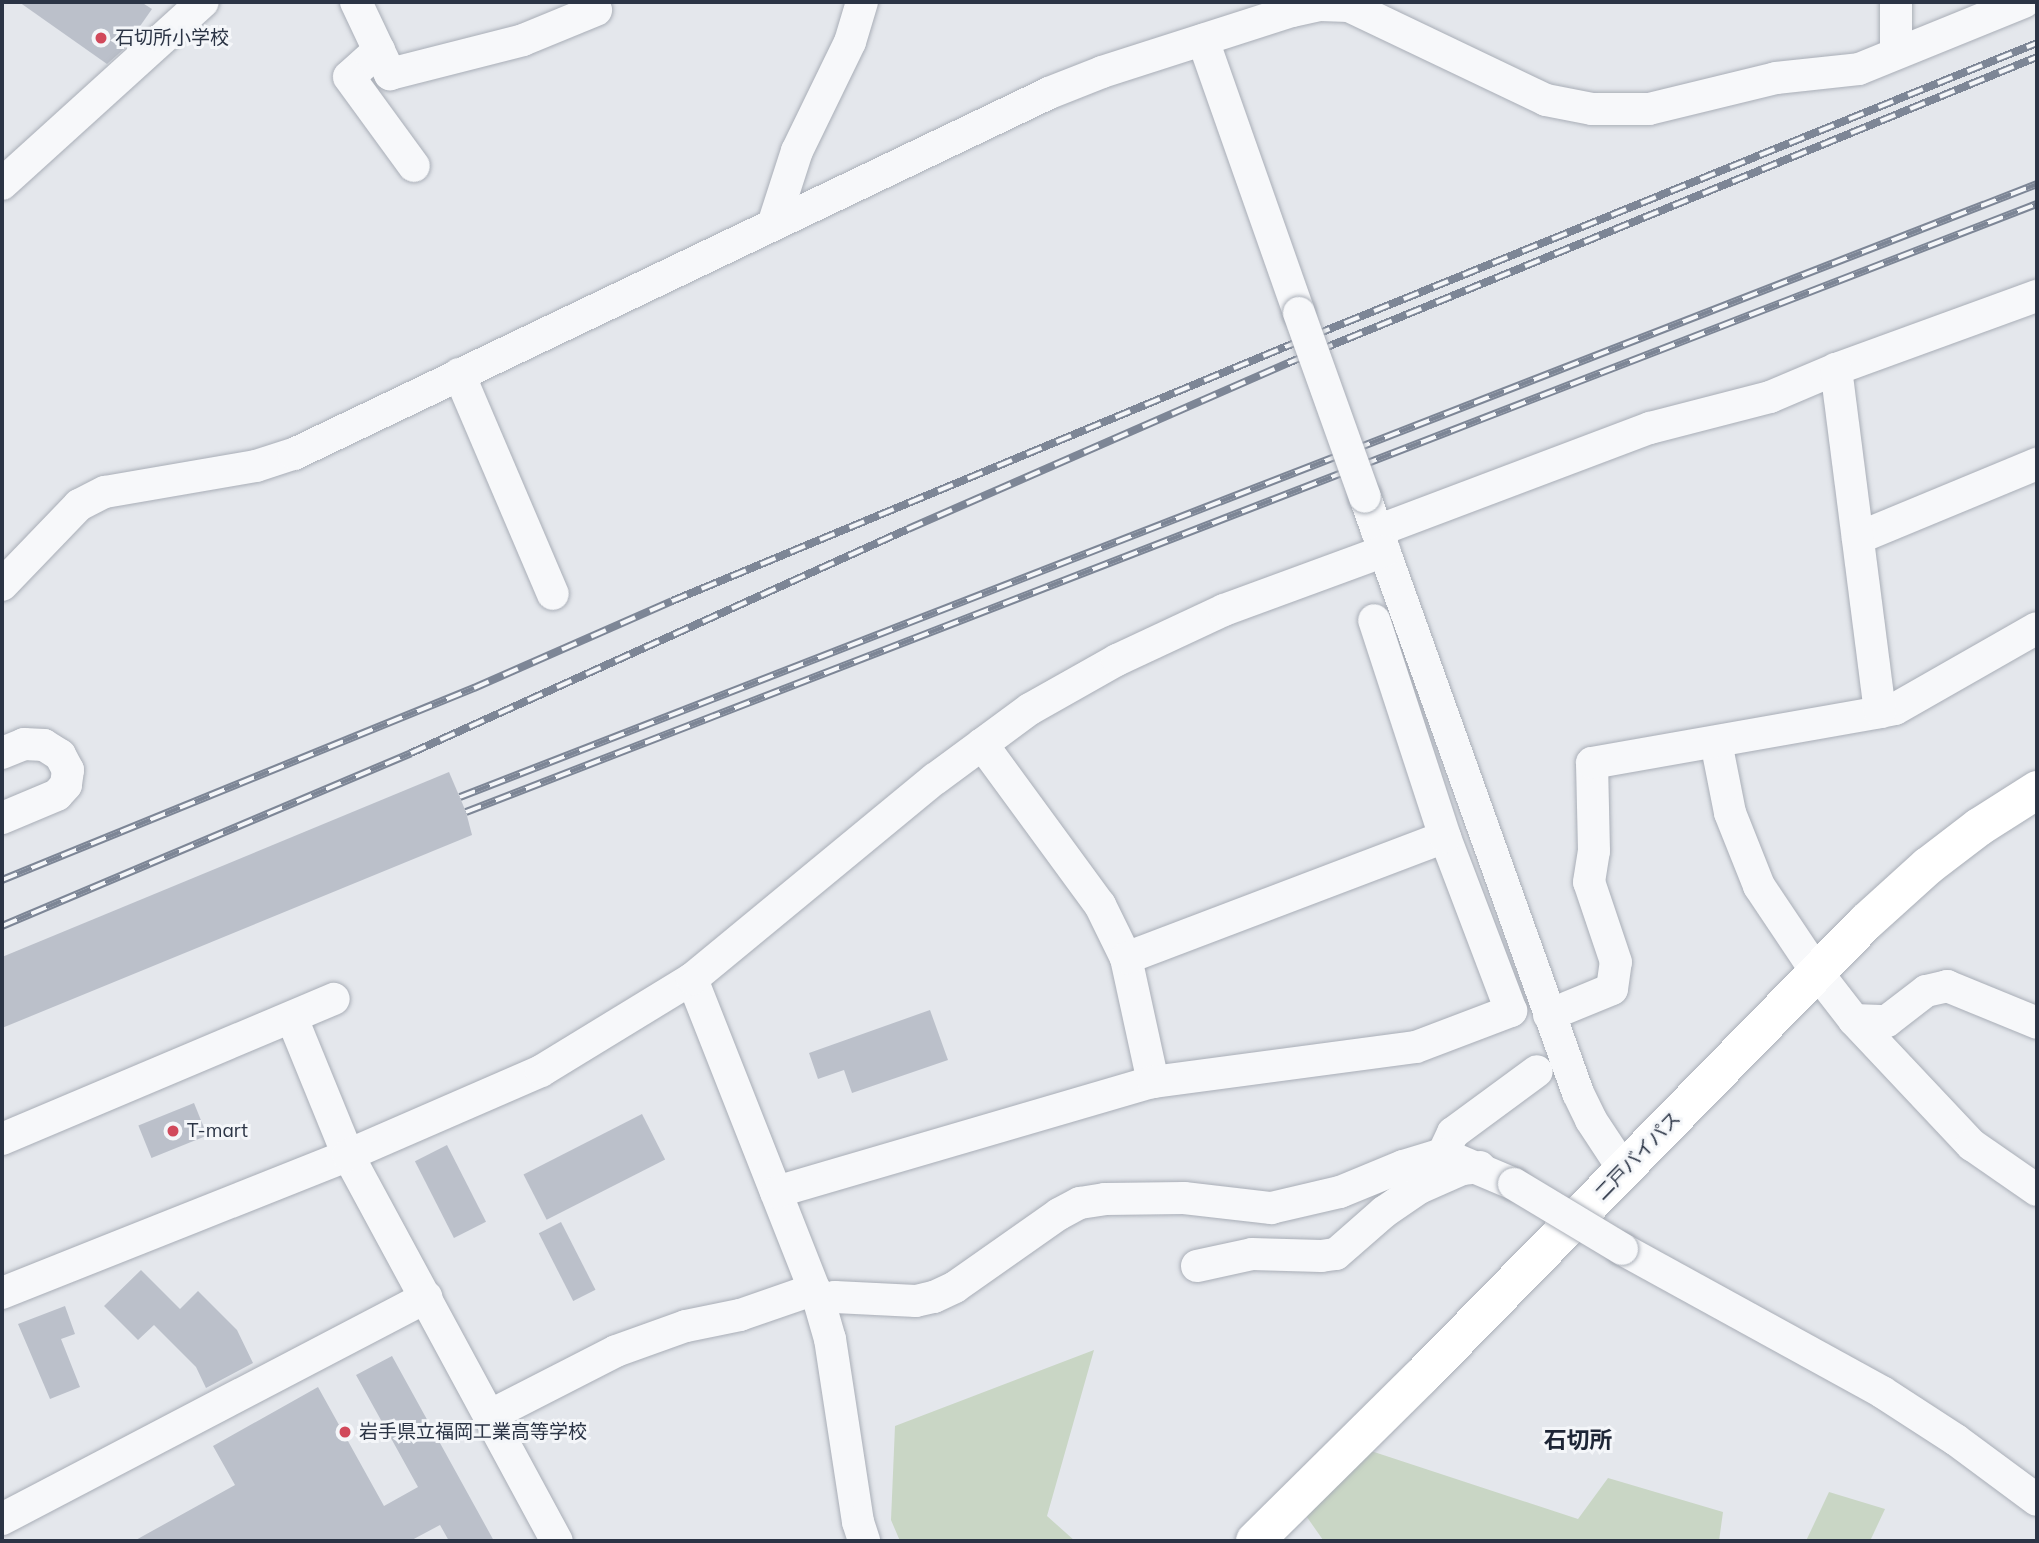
<!DOCTYPE html>
<meta charset="utf-8">
<style>
body{margin:0}
#map{position:relative;width:2039px;height:1543px;overflow:hidden;background:#e4e7ec;font-family:Mulish,"Noto Sans JP",sans-serif}
div>[style]{position:absolute}
.green>*{inset:0;background:#c9d6c5}
.building>*{inset:0;background:#bbc0ca;transform-origin:0 0}
.roads{filter:drop-shadow(0 0 2px #a9aeb7) drop-shadow(0 0 2px #a9aeb7)}
.minor>*{height:32px;margin:-16px;padding:0 16px;transform-origin:16px;border-radius:16px;background:#f7f8fa}
.highway>*{height:38px;margin:-19px;padding:0 19px;transform-origin:19px;border-radius:19px;background:#fff}
.rail>*{height:8px;margin-top:-4px;transform-origin:0;background:repeating-linear-gradient(90deg,#f4f6f9 0 16px,#7d8696 0 32px);box-sizing:border-box;border-block:2px solid #7d8696}
.bridges{filter:drop-shadow(0 0 2px #a9aeb7) drop-shadow(0 0 2px #a9aeb7)}
.minor-bridge>*{height:32px;margin:-16px;padding:0 16px;transform-origin:16px;border-radius:16px;background:#f7f8fa}
.dots>*{width:19px;height:19px;translate:-50% -50%;box-sizing:border-box;border:4px solid #f4f6f9;border-radius:50%}
span{translate:-50% -50%;white-space:nowrap;text-align:center;line-height:1.15;-webkit-text-stroke:6px #f4f6f9;paint-order:stroke}
.poi-label{font-size:19px;color:#2b3445}
.left{translate:0 -50%;text-align:left}
.street-label{font-size:19px;color:#2b3445}
.quarter-label{font-size:23px;color:#1d2536;font-weight:700}
.frame{position:absolute;inset:0;border:4px solid #2b3445;pointer-events:none}
</style>
<div id="map">
<div class="green">
<i style="clip-path:polygon(1094px 1350px,1047px 1516px,1075px 1541px,900px 1541px,891px 1520px,895px 1426px)"></i>
<i style="clip-path:polygon(1368px 1450px,1578px 1519px,1608px 1478px,1723px 1512px,1719px 1541px,1323px 1540px,1302px 1510px)"></i>
<i style="clip-path:polygon(1829px 1492px,1885px 1509px,1870px 1541px,1806px 1541px)"></i>
</div>
<div class="building">
<i style="clip-path:polygon(19px 2px,141px 2px,152px 9px,124px 49px,107px 64px)"></i>
<i style="clip-path:polygon(449px 772px,466px 812px,472px 835px,2px 1028px,2px 957px)"></i>
<i style="clip-path:polygon(930px 1010px,948px 1060px,852px 1093px,844px 1070px,818px 1079px,809px 1053px)"></i>
<i style="left:194px;top:1103px;width:35px;height:60px;rotate:68deg"></i>
<i style="left:642px;top:1114px;width:51px;height:133px;rotate:63deg"></i>
<i style="left:447px;top:1145px;width:86px;height:36px;rotate:63deg"></i>
<i style="left:561px;top:1222px;width:76px;height:25px;rotate:63deg"></i>
<i style="clip-path:polygon(141px 1270px,180px 1309px,198px 1291px,237px 1330px,253px 1363px,206px 1388px,196px 1367px,154px 1325px,138px 1340px,104px 1306px)"></i>
<i style="clip-path:polygon(65px 1306px,75px 1334px,61px 1339px,80px 1387px,50px 1399px,18px 1324px)"></i>
<i style="clip-path:polygon(392px 1356px,494px 1541px,449px 1541px,440px 1525px,410px 1541px,134px 1541px,235px 1485px,213px 1446px,318px 1387px,384px 1506px,418px 1487px,356px 1375px)"></i>
</div>
<div class="roads">
<div class="minor">
<i style="left:356px;top:2px;width:80px;rotate:64.7deg"></i>
<i style="left:390px;top:74px;width:137px;rotate:-14.3deg"></i>
<i style="left:523px;top:40px;width:79px;rotate:-22.3deg"></i>
<i style="left:1896px;top:2px;width:51px;rotate:90deg"></i>
<i style="left:1203px;top:40px;width:289px;rotate:70.6deg"></i>
<i style="left:379px;top:50px;width:40px;rotate:138deg"></i>
<i style="left:349px;top:77px;width:110px;rotate:53.9deg"></i>
<i style="left:2px;top:184px;width:271px;rotate:-42.2deg"></i>
<i style="left:774px;top:222px;width:75px;rotate:-72.1deg"></i>
<i style="left:797px;top:151px;width:121px;rotate:-64.1deg"></i>
<i style="left:850px;top:42px;width:42px;rotate:-73.3deg"></i>
<i style="left:459px;top:374px;width:239px;rotate:66.9deg"></i>
<i style="left:1365px;top:497px;width:633px;rotate:70.33deg"></i>
<i style="left:1578px;top:1093px;width:30px;rotate:64deg"></i>
<i style="left:1591px;top:1120px;width:60px;rotate:56.6deg"></i>
<i style="left:1377px;top:531px;width:292px;rotate:-20.7deg"></i>
<i style="left:1650px;top:428px;width:124px;rotate:-14.5deg"></i>
<i style="left:1770px;top:397px;width:72px;rotate:-23deg"></i>
<i style="left:1836px;top:369px;width:214px;rotate:-20deg"></i>
<i style="left:1858px;top:538px;width:194px;rotate:-22.5deg"></i>
<i style="left:2px;top:585px;width:111px;rotate:-46.1deg"></i>
<i style="left:79px;top:505px;width:29px;rotate:-27deg"></i>
<i style="left:105px;top:492px;width:153px;rotate:-9.8deg"></i>
<i style="left:256px;top:466px;width:40px;rotate:-18deg"></i>
<i style="left:294px;top:454px;width:837px;rotate:-25.55deg"></i>
<i style="left:1049px;top:93px;width:57px;rotate:-21.6deg"></i>
<i style="left:1102px;top:72px;width:200px;rotate:-17.8deg"></i>
<i style="left:1292px;top:11px;width:29px;rotate:-12deg"></i>
<i style="left:1320px;top:5px;width:29px;rotate:2deg"></i>
<i style="left:1349px;top:6px;width:218px;rotate:25.5deg"></i>
<i style="left:1546px;top:100px;width:47px;rotate:11.1deg"></i>
<i style="left:1592px;top:109px;width:57px"></i>
<i style="left:1649px;top:109px;width:131px;rotate:-13.7deg"></i>
<i style="left:1776px;top:78px;width:83px;rotate:-6.2deg"></i>
<i style="left:1859px;top:69px;width:178px;rotate:-22.1deg"></i>
<i style="left:1880px;top:712px;width:15px;rotate:-11deg"></i>
<i style="left:1895px;top:709px;width:163px;rotate:-29.7deg"></i>
<i style="left:1716px;top:742px;width:72px;rotate:78.8deg"></i>
<i style="left:1730px;top:813px;width:79px;rotate:68.3deg"></i>
<i style="left:1759px;top:886px;width:102px;rotate:56.2deg"></i>
<i style="left:1816px;top:971px;width:62px;rotate:52.2deg"></i>
<i style="left:1854px;top:1020px;width:172px;rotate:46.7deg"></i>
<i style="left:1972px;top:1145px;width:79px;rotate:34.7deg"></i>
<i style="left:982px;top:744px;width:200px;rotate:53.8deg"></i>
<i style="left:1100px;top:905px;width:59px;rotate:63.9deg"></i>
<i style="left:1126px;top:958px;width:127px;rotate:77.7deg"></i>
<i style="left:2px;top:753px;width:24px;rotate:-22deg"></i>
<i style="left:24px;top:744px;width:20px;rotate:3deg"></i>
<i style="left:44px;top:745px;width:19px;rotate:32deg"></i>
<i style="left:60px;top:755px;width:17px;rotate:62deg"></i>
<i style="left:68px;top:770px;width:15px;rotate:98deg"></i>
<i style="left:66px;top:785px;width:13px;rotate:132deg"></i>
<i style="left:57px;top:795px;width:60px;rotate:157.3deg"></i>
<i style="left:1126px;top:958px;width:341px;rotate:-20.8deg"></i>
<i style="left:692px;top:979px;width:346px;rotate:68.5deg"></i>
<i style="left:819px;top:1301px;width:40px;rotate:74deg"></i>
<i style="left:830px;top:1339px;width:185px;rotate:81.3deg"></i>
<i style="left:858px;top:1522px;width:20px;rotate:72deg"></i>
<i style="left:1549px;top:1015px;width:68px;rotate:-22.4deg"></i>
<i style="left:1612px;top:989px;width:27px;rotate:-82deg"></i>
<i style="left:1616px;top:962px;width:84px;rotate:-108.6deg"></i>
<i style="left:1589px;top:882px;width:31px;rotate:-81deg"></i>
<i style="left:1594px;top:851px;width:88px;rotate:-91.3deg"></i>
<i style="left:1592px;top:763px;width:292px;rotate:-10deg"></i>
<i style="left:1880px;top:712px;width:346px;rotate:-97.3deg"></i>
<i style="left:292px;top:1018px;width:148px;rotate:67.8deg"></i>
<i style="left:348px;top:1155px;width:439px;rotate:61.6deg"></i>
<i style="left:1854px;top:1020px;width:33px;rotate:2deg"></i>
<i style="left:1887px;top:1021px;width:49px;rotate:-37.6deg"></i>
<i style="left:1926px;top:991px;width:22px;rotate:-13deg"></i>
<i style="left:1947px;top:986px;width:97px;rotate:22.3deg"></i>
<i style="left:2px;top:1139px;width:360px;rotate:-22.9deg"></i>
<i style="left:1443px;top:1154px;width:23px;rotate:-65deg"></i>
<i style="left:1453px;top:1133px;width:104px;rotate:-36.4deg"></i>
<i style="left:776px;top:1192px;width:393px;rotate:-16.3deg"></i>
<i style="left:1153px;top:1082px;width:265px;rotate:-7.6deg"></i>
<i style="left:1416px;top:1047px;width:102px;rotate:-20.8deg"></i>
<i style="left:1511px;top:1011px;width:186px;rotate:-110.8deg"></i>
<i style="left:1445px;top:837px;width:228px;rotate:-108.1deg"></i>
<i style="left:1622px;top:1249px;width:297px;rotate:28.8deg"></i>
<i style="left:1882px;top:1392px;width:88px;rotate:33deg"></i>
<i style="left:1956px;top:1440px;width:101px;rotate:36.5deg"></i>
<i style="left:1197px;top:1266px;width:56px;rotate:-12.3deg"></i>
<i style="left:1252px;top:1254px;width:69px;rotate:1.7deg"></i>
<i style="left:1321px;top:1256px;width:15px;rotate:-8deg"></i>
<i style="left:1336px;top:1254px;width:64px;rotate:-41.2deg"></i>
<i style="left:1384px;top:1212px;width:42px;rotate:-34.4deg"></i>
<i style="left:1419px;top:1188px;width:47px;rotate:-23.8deg"></i>
<i style="left:1462px;top:1169px;width:18px;rotate:-6deg"></i>
<i style="left:2px;top:1293px;width:373px;rotate:-21.7deg"></i>
<i style="left:348px;top:1155px;width:210px;rotate:-23.5deg"></i>
<i style="left:541px;top:1071px;width:177px;rotate:-31.4deg"></i>
<i style="left:692px;top:979px;width:315px;rotate:-39.5deg"></i>
<i style="left:935px;top:779px;width:118px;rotate:-36.4deg"></i>
<i style="left:1030px;top:709px;width:100px;rotate:-29.4deg"></i>
<i style="left:1117px;top:660px;width:118px;rotate:-25deg"></i>
<i style="left:1224px;top:610px;width:171px;rotate:-20.2deg"></i>
<i style="left:819px;top:1301px;width:16px;rotate:-14deg"></i>
<i style="left:835px;top:1297px;width:81px;rotate:2.8deg"></i>
<i style="left:916px;top:1301px;width:18px;rotate:-13deg"></i>
<i style="left:934px;top:1297px;width:23px;rotate:-25deg"></i>
<i style="left:955px;top:1287px;width:127px;rotate:-35.1deg"></i>
<i style="left:1059px;top:1214px;width:24px;rotate:-28deg"></i>
<i style="left:1080px;top:1203px;width:25px;rotate:-9deg"></i>
<i style="left:1105px;top:1199px;width:79px;rotate:-0.7deg"></i>
<i style="left:1184px;top:1198px;width:88px;rotate:6.6deg"></i>
<i style="left:1271px;top:1208px;width:71px;rotate:-13.1deg"></i>
<i style="left:1340px;top:1192px;width:68px;rotate:-22.4deg"></i>
<i style="left:1403px;top:1166px;width:42px;rotate:-16.7deg"></i>
<i style="left:1443px;top:1154px;width:77px;rotate:22.9deg"></i>
<i style="left:491px;top:1415px;width:140px;rotate:-27.1deg"></i>
<i style="left:616px;top:1351px;width:74px;rotate:-19.7deg"></i>
<i style="left:686px;top:1326px;width:55px;rotate:-11.5deg"></i>
<i style="left:740px;top:1315px;width:79px;rotate:-19.1deg"></i>
<i style="left:2px;top:1519px;width:479px;rotate:-27.6deg"></i>
</div>
<div class="highway">
<i style="left:1255px;top:1541px;width:233px;rotate:-44.7deg"></i>
<i style="left:1421px;top:1377px;width:636px;rotate:-45.64deg"></i>
<i style="left:1866px;top:922px;width:84px;rotate:-42.1deg"></i>
<i style="left:1928px;top:866px;width:64px;rotate:-37.4deg"></i>
<i style="left:1979px;top:827px;width:69px;rotate:-32.5deg"></i>
</div>
</div>
<div class="rail">
<i style="left:460px;top:797px;width:1692px;rotate:-21.24deg"></i>
<i style="left:466px;top:812px;width:1685px;rotate:-21.16deg"></i>
<i style="left:2px;top:880px;width:510px;rotate:-22.14deg"></i>
<i style="left:474px;top:688px;width:216px;rotate:-23.7deg"></i>
<i style="left:672px;top:601px;width:664px;rotate:-22.51deg"></i>
<i style="left:1285px;top:347px;width:811px;rotate:-22.01deg"></i>
<i style="left:2px;top:926px;width:444px;rotate:-22.9deg"></i>
<i style="left:411px;top:753px;width:545px;rotate:-24.26deg"></i>
<i style="left:908px;top:529px;width:415px;rotate:-23.6deg"></i>
<i style="left:1288px;top:363px;width:809px;rotate:-22.22deg"></i>
</div>
<div class="bridges">
<div class="minor-bridge">
<i style="left:1299px;top:313px;width:195px;rotate:70.3deg"></i>
<i style="left:1514px;top:1184px;width:126px;rotate:31deg"></i>
</div>
</div>
<div class="dots">
<i style="left:101px;top:38px;background:#d1495b"></i>
<i style="left:173px;top:1131px;background:#d1495b"></i>
<i style="left:345px;top:1432px;background:#d1495b"></i>
</div>
<div class="poi-label">
<span class="left" style="left:115px;top:38px">石切所小学校</span>
<span class="left" style="left:187px;top:1131px">T-mart</span>
<span class="left" style="left:359px;top:1432px">岩手県立福岡工業高等学校</span>
</div>
<div class="street-label">
<span style="left:1638px;top:1156px;rotate:-46deg">二戸バイパス</span>
</div>
<div class="quarter-label">
<span style="left:1578px;top:1440px">石切所</span>
</div>
<div class="frame"></div>
</div>
